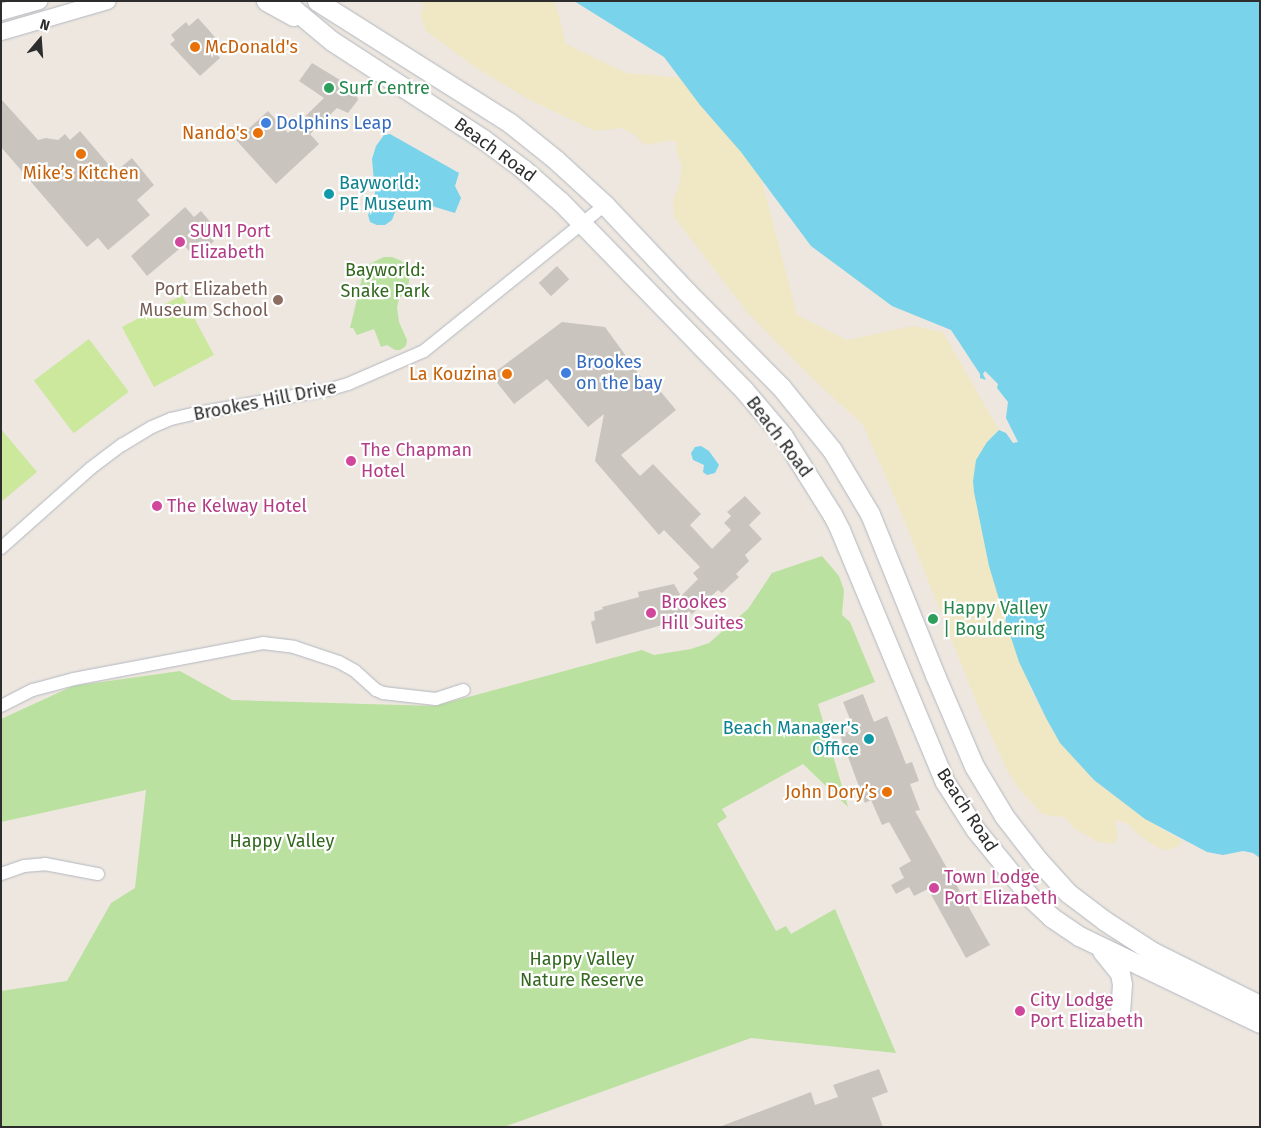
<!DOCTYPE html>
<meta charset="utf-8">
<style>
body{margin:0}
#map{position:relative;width:1261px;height:1128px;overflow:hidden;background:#ede7e0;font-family:"Fira Sans",sans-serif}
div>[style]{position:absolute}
.green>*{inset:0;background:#bae19f}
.sand>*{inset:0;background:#f0e7c5}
.pitch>*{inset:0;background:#cce89c;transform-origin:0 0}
.water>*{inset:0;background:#79d3ea}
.building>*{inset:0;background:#c9c5be;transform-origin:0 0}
.roads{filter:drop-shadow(0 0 1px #b3b7bf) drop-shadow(0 0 1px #b3b7bf)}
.minor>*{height:12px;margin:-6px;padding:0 6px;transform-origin:6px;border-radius:6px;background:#fff}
.tertiary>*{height:16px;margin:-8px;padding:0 8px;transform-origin:8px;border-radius:8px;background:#fff}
.secondary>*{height:19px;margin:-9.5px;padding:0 9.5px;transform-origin:9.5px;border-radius:9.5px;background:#fff}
.dots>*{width:14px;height:14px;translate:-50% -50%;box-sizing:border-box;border:2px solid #fff;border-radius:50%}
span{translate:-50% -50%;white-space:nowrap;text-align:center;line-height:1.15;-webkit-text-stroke:4.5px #fff;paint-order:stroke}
.food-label{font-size:18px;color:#c56008}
.left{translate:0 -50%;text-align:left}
.right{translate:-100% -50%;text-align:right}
.leisure-label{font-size:18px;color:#27864d}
.shop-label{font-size:18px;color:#366cbe}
.street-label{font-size:18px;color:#2d2d2d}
.culture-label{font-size:18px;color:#0d838f}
.hotel-label{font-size:18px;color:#b23c85}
.park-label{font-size:18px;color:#32681e}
.education-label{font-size:18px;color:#785e54}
.frame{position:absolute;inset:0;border:2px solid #2d2d2d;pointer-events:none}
.north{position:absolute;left:15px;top:15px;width:50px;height:50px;-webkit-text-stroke:4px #fff;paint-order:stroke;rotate:18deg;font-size:14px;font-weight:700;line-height:20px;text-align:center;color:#2d2d2d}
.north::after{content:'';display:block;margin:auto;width:18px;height:22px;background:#2d2d2d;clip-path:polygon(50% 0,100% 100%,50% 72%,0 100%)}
</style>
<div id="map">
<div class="green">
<i style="clip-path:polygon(384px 257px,392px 257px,402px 261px,410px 275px,408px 288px,399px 299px,397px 307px,399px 322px,407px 340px,406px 346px,400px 350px,395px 350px,387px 345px,381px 347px,374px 329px,357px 335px,353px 328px,350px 328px,363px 274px,369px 264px)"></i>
<i style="clip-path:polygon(822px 556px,839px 576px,844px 590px,842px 615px,850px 622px,875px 682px,818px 704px,848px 807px,803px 764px,722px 809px,727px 817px,717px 824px,776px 931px,786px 926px,791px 934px,835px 909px,896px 1053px,751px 1038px,504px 1127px,1px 1127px,1px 991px,67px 981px,111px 903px,135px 888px,146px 790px,1px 822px,1px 719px,73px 686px,180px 671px,232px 700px,435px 706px,642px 650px,654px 655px,691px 649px,709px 643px,748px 609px,772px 573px)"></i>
</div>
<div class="sand">
<i style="clip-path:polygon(418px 1px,555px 1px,566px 44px,626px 73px,708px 80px,751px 138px,797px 315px,847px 340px,913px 326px,943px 332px,999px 430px,987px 442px,976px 460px,1005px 619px,1032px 692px,1060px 743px,1094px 780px,1145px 819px,1181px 840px,1181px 845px,1169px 850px,1160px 849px,1140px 836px,1128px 824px,1117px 820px,1115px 823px,1118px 836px,1113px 844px,1098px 842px,1073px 828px,1065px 817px,1050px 816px,1041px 813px,1019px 789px,1008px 772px,980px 711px,898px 505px,863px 425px,810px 376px,747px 312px,674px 217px,673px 199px,678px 190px,682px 167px,676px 149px,677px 142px,665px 140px,664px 143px,655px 142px,654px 145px,642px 143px,634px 134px,621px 128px,595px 131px,528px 99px,475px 67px,426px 31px,420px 13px,425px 6px)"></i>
</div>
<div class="pitch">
<i style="left:182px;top:295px;width:68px;height:68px;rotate:62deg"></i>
<i style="left:89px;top:339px;width:66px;height:69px;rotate:53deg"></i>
<i style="clip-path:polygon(1px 429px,37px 472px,1px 502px)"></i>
</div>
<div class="water">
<i style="clip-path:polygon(574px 1px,1260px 1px,1260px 858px,1253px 853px,1243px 851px,1223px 855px,1207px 852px,1145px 819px,1094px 780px,1060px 743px,1046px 718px,1019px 662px,1005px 619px,989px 566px,974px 492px,973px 481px,976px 460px,987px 442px,999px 430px,1006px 433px,1013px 443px,1018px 442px,1006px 418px,1008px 402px,997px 388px,998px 384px,985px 371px,983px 374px,986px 380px,980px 378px,980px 374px,951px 330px,892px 306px,811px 246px,741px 152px,700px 105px,664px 57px)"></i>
<i style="clip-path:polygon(390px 134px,459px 173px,455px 186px,461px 198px,455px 213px,412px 200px,401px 205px,395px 212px,392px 220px,385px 225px,377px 225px,370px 222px,368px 215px,373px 205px,375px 193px,372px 159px,376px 146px,384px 135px)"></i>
<i style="clip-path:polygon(701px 446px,709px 451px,719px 465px,715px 473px,707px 475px,703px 472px,704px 465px,693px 460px,691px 453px,695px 447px)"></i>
</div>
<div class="building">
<i style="clip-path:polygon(198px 18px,221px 44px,214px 50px,220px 58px,200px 76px,170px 44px,175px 40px,171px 35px,186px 22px,189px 26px)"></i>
<i style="clip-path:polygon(312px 63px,355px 89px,358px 100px,348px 113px,337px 108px,310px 134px,319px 144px,276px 184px,236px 140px,268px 111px,288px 133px,324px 98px,299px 81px)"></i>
<i style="clip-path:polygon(1px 99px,38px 140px,46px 138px,58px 140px,65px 134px,70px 140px,80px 131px,115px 172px,132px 158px,154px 185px,137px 200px,150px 215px,108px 250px,98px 238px,87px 247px,1px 147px)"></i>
<i style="clip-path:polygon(185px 207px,194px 217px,201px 211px,213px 225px,206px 231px,214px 241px,196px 259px,184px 245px,147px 276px,131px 256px)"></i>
<i style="left:557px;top:266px;width:18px;height:25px;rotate:47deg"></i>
<i style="clip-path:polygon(562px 322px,605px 327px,655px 396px,661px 392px,676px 410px,621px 455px,640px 476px,653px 464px,701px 514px,690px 525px,712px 549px,731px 530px,724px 523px,731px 516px,727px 512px,745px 496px,761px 513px,749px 525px,762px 539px,745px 555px,749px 561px,736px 574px,739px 577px,722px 593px,718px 590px,692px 614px,689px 611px,683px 619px,596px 644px,591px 622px,595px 620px,594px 612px,603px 609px,602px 607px,639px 597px,638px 592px,674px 584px,681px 596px,698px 579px,693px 573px,700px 567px,664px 530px,659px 535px,595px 461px,604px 414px,588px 427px,547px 379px,514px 404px,491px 375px)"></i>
<i style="clip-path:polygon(863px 694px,874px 722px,887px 716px,906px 764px,912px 762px,919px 781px,910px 784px,920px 810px,915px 811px,990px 945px,966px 958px,928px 889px,914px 896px,909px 887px,896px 894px,891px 885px,904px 878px,899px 868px,911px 861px,889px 822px,882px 825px,871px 800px,865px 803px,840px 735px,854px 729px,843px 702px)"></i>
<i style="clip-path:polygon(879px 1069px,888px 1092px,872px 1098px,883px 1127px,719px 1127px,811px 1092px,815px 1105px,838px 1097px,833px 1085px)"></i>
</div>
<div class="roads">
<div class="minor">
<i style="left:1px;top:548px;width:120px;rotate:-41.6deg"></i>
<i style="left:91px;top:468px;width:39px;rotate:-37deg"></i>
<i style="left:122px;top:445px;width:35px;rotate:-31deg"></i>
<i style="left:152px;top:427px;width:21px;rotate:-23deg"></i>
<i style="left:171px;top:419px;width:28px;rotate:-13deg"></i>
<i style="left:198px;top:413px;width:131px;rotate:-10.1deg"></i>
<i style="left:327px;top:390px;width:22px;rotate:-16deg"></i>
<i style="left:348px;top:384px;width:83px;rotate:-23.5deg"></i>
<i style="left:424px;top:351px;width:233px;rotate:-38.9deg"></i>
<i style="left:1px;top:706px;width:36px;rotate:-27deg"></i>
<i style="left:33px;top:690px;width:42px;rotate:-15deg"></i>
<i style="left:74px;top:679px;width:192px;rotate:-10.8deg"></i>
<i style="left:263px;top:643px;width:31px;rotate:7deg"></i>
<i style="left:294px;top:647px;width:47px;rotate:18.4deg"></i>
<i style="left:339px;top:662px;width:18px;rotate:29deg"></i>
<i style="left:355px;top:671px;width:28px;rotate:42deg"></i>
<i style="left:376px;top:690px;width:8px;rotate:23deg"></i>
<i style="left:383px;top:693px;width:53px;rotate:6.5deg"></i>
<i style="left:436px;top:699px;width:29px;rotate:-18deg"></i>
<i style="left:1px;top:874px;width:24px;rotate:-19deg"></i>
<i style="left:24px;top:866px;width:21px;rotate:-5deg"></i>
<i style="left:45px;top:864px;width:54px;rotate:10.7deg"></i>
</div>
<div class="tertiary">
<i style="left:1px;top:12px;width:40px;rotate:-16deg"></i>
<i style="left:1px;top:32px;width:111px;rotate:-16.2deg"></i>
</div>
<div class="secondary">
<i style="left:266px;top:1px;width:31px;rotate:29deg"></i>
<i style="left:284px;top:1px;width:62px;rotate:39.8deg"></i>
<i style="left:332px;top:41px;width:180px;rotate:33deg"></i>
<i style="left:483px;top:139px;width:50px;rotate:36.9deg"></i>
<i style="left:523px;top:169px;width:50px;rotate:41deg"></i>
<i style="left:561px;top:202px;width:199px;rotate:45.8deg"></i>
<i style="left:700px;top:345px;width:63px;rotate:45.6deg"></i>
<i style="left:744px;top:390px;width:60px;rotate:49.7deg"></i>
<i style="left:783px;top:436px;width:92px;rotate:57.9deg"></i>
<i style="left:832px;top:514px;width:18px;rotate:63deg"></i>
<i style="left:840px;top:530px;width:273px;rotate:67.4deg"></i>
<i style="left:945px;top:782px;width:56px;rotate:57.4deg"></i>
<i style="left:975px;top:829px;width:90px;rotate:50.8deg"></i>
<i style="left:1032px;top:899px;width:26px;rotate:43deg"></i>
<i style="left:1051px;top:917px;width:34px;rotate:34deg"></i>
<i style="left:1079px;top:936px;width:201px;rotate:25.7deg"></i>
<i style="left:317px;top:1px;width:228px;rotate:32.3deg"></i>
<i style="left:510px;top:123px;width:59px;rotate:38.8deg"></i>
<i style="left:556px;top:160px;width:67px;rotate:42.6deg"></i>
<i style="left:605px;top:205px;width:118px;rotate:46.7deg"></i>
<i style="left:686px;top:291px;width:135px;rotate:45.3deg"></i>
<i style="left:781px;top:387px;width:81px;rotate:51deg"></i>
<i style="left:832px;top:450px;width:74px;rotate:59.3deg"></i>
<i style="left:870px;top:514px;width:174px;rotate:68deg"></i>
<i style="left:935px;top:675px;width:99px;rotate:66.8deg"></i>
<i style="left:974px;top:766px;width:58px;rotate:59deg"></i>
<i style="left:1004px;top:816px;width:56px;rotate:52.3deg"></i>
<i style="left:1038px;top:860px;width:45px;rotate:47.7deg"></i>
<i style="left:1068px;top:893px;width:46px;rotate:37.1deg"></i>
<i style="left:1105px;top:921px;width:57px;rotate:32.9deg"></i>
<i style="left:1153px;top:952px;width:119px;rotate:26.4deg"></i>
<i style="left:1102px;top:951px;width:28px;rotate:51deg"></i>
<i style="left:1120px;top:973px;width:11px;rotate:80deg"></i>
<i style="left:1122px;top:984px;width:27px;rotate:94deg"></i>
</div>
</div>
<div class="dots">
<i style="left:195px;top:47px;background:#e8710a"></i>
<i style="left:329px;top:88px;background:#2e9e5b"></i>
<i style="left:266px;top:123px;background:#3f7fe0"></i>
<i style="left:258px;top:133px;background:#e8710a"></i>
<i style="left:81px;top:154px;background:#e8710a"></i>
<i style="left:329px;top:194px;background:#0f9aa8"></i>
<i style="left:180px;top:242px;background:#d1479c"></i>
<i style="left:278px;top:300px;background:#8d6e63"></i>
<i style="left:566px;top:373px;background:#3f7fe0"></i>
<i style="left:507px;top:374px;background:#e8710a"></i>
<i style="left:351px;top:461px;background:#d1479c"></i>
<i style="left:157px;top:506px;background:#d1479c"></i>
<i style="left:651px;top:613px;background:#d1479c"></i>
<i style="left:933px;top:619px;background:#2e9e5b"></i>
<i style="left:869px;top:739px;background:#0f9aa8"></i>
<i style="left:887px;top:792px;background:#e8710a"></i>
<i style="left:934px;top:888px;background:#d1479c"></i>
<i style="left:1020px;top:1011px;background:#d1479c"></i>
</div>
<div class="food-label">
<span class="left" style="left:205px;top:47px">McDonald's</span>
<span class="right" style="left:248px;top:133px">Nando's</span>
<span style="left:81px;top:173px">Mike’s Kitchen</span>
<span class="right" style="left:497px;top:374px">La Kouzina</span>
<span class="right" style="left:877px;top:792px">John Dory’s</span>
</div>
<div class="leisure-label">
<span class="left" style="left:339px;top:88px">Surf Centre</span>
<span class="left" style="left:943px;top:619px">Happy Valley<br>| Bouldering</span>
</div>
<div class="shop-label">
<span class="left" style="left:276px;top:123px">Dolphins Leap</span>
<span class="left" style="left:576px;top:373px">Brookes<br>on the bay</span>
</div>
<div class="street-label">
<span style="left:495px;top:150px;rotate:36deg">Beach Road</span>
<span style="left:265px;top:401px;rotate:-11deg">Brookes Hill Drive</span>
<span style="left:779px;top:437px;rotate:53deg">Beach Road</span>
<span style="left:967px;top:810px;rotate:57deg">Beach Road</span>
</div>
<div class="culture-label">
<span class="left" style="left:339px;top:194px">Bayworld:<br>PE Museum</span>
<span class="right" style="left:859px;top:739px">Beach Manager's<br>Office</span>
</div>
<div class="hotel-label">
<span class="left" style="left:190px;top:242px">SUN1 Port<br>Elizabeth</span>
<span class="left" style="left:361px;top:461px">The Chapman<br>Hotel</span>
<span class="left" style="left:167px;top:506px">The Kelway Hotel</span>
<span class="left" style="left:661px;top:613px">Brookes<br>Hill Suites</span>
<span class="left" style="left:944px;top:888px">Town Lodge<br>Port Elizabeth</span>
<span class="left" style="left:1030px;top:1011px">City Lodge<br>Port Elizabeth</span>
</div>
<div class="park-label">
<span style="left:385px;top:281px">Bayworld:<br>Snake Park</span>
<span style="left:282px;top:841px">Happy Valley</span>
<span style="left:582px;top:970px">Happy Valley<br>Nature Reserve</span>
</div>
<div class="education-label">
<span class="right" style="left:268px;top:300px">Port Elizabeth<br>Museum School</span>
</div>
<div class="frame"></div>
<div class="north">N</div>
</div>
